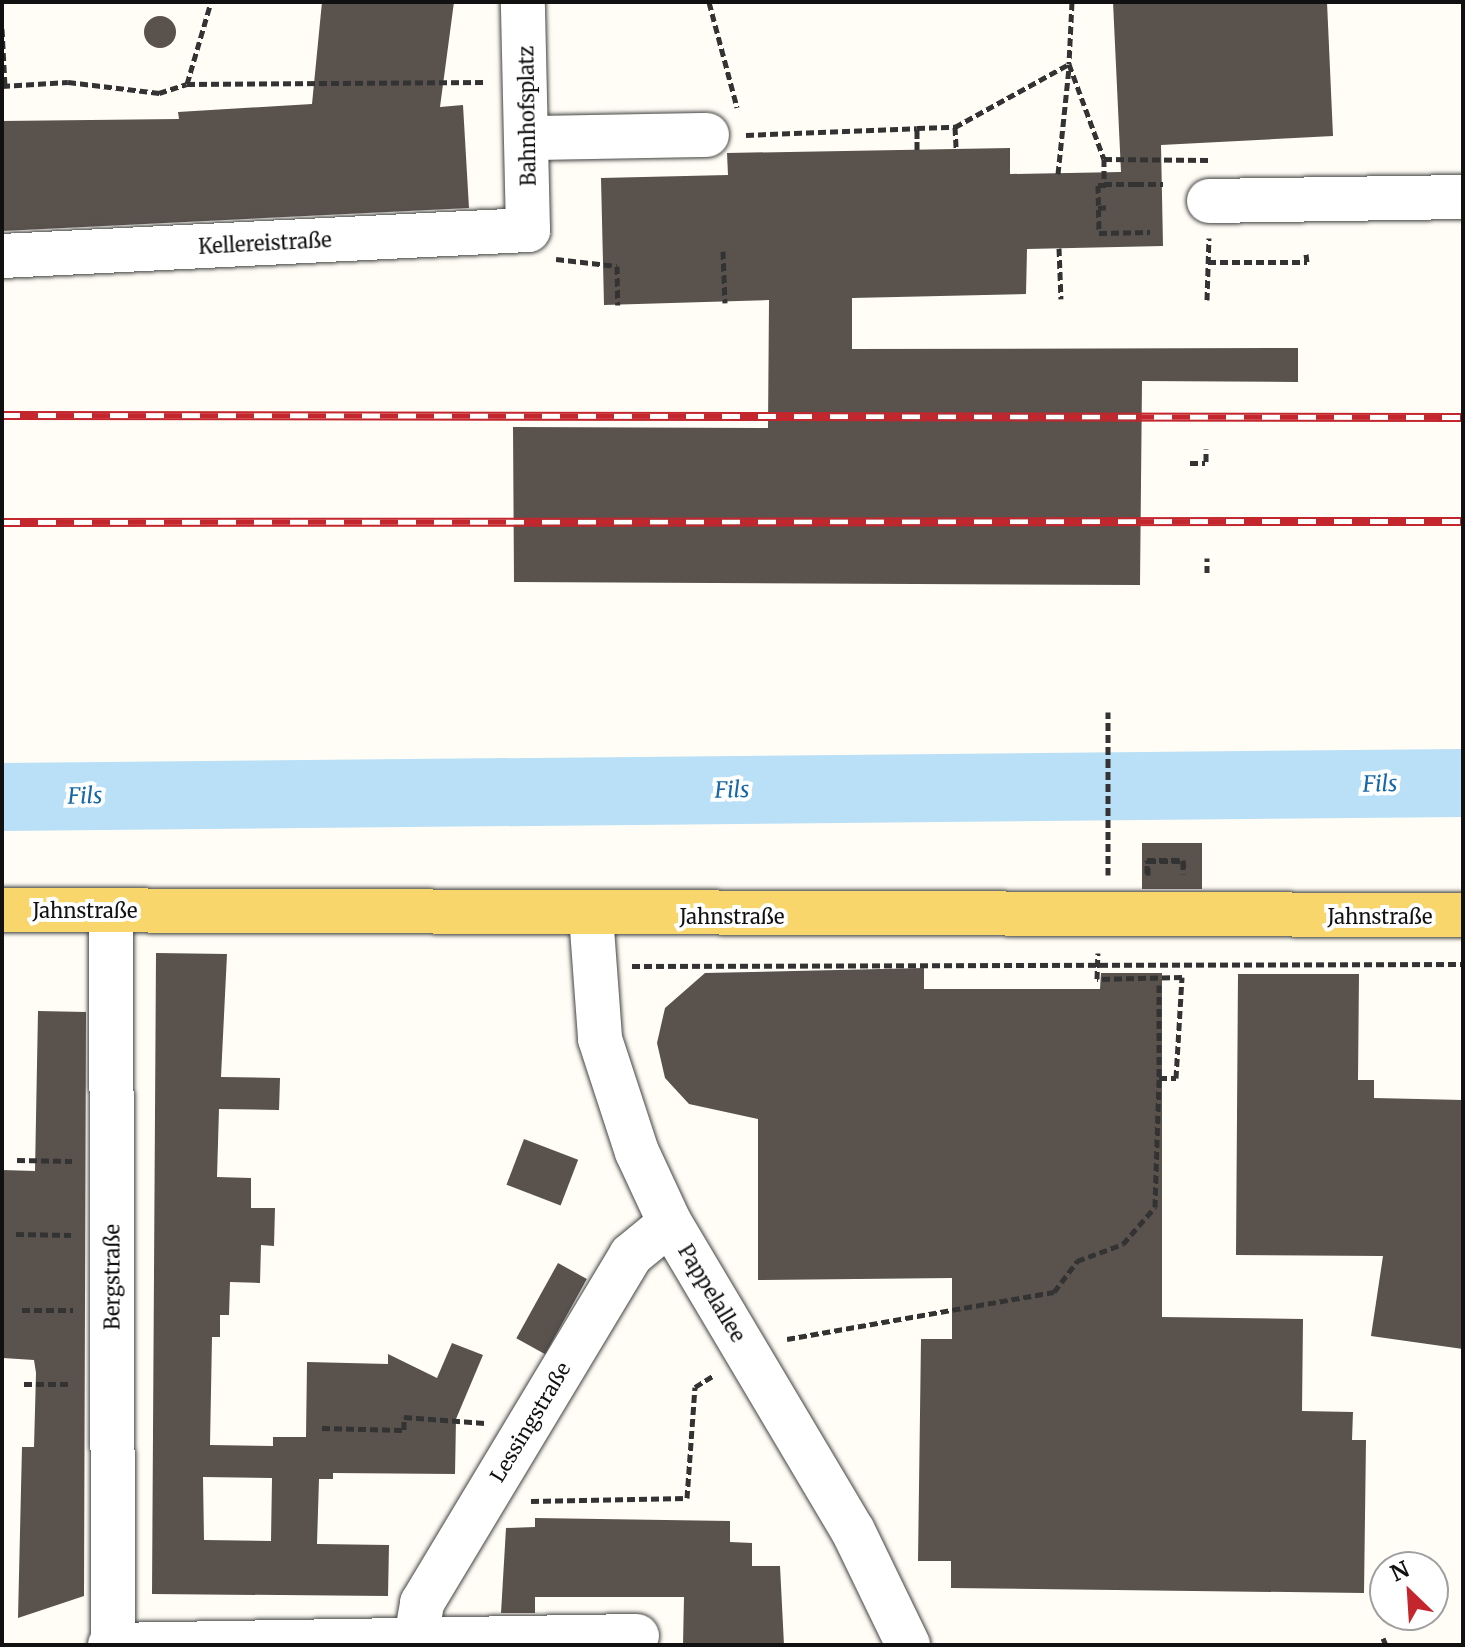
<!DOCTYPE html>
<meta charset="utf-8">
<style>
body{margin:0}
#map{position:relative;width:1465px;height:1647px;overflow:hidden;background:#fffdf5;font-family:Merriweather,serif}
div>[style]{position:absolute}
.river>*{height:68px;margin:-34px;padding:0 34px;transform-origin:34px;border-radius:34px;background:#b9e0f7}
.building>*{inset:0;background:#5a524d;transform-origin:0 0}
.round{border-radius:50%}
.path>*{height:5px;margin-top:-2.5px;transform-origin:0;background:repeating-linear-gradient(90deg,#333 0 8px,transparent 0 12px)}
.roads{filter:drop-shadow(0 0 2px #444) drop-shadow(0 0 2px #444)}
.minor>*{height:44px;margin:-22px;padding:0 22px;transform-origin:22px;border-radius:22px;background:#fff}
.major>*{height:44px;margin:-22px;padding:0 22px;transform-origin:22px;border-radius:22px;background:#f9d66b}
.rail>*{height:9px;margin-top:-4.5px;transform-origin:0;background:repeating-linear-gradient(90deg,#fff 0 18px,#c4262e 0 36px);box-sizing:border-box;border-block:2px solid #c4262e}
span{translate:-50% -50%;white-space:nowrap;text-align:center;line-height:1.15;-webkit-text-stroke:8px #fff;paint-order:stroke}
.street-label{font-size:20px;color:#111}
.water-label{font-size:22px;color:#1768a6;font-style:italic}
.frame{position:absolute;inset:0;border:4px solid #111;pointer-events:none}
.north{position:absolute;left:1369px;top:1551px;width:80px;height:80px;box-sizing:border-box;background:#fff;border:2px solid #a0a0a0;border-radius:50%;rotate:335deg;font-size:22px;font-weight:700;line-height:32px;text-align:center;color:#111}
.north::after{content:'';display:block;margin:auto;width:28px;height:36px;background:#c4262e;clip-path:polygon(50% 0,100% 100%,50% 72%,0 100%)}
</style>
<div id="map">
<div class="river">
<i style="left:2px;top:797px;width:1461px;rotate:-0.55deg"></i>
</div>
<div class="building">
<i style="clip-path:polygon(322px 2px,454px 2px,440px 107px,463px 105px,469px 208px,2px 231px,2px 121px,179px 119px,178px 112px,312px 104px)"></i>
<i style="clip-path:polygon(1113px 2px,1327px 2px,1333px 136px,1161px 145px,1163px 246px,1027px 249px,1026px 294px,852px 298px,852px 349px,1298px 348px,1298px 382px,1142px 381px,1140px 585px,514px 582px,513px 427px,768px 428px,769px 300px,604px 305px,601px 178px,728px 175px,727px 153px,1010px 148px,1010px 174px,1121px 172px)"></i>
<i class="round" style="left:144px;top:16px;width:32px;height:32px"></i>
<i style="left:1142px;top:843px;width:60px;height:46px"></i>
<i style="clip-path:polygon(evenodd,156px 953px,227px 954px,221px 1077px,280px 1078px,279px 1110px,219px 1109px,217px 1177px,251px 1178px,251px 1208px,275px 1208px,274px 1246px,261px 1245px,260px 1283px,230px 1282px,229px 1315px,220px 1315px,220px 1337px,212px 1337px,210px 1445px,273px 1446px,273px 1437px,306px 1437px,307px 1362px,388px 1364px,388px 1354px,437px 1378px,452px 1343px,483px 1355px,456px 1419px,455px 1474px,333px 1473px,333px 1479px,319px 1479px,317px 1544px,389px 1545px,388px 1596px,152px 1594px,156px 953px,203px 1477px,272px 1478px,271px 1541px,204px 1540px,203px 1477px)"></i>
<i style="clip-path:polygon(924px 968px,924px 989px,1100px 989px,1101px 973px,1162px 973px,1162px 1317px,1303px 1319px,1302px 1411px,1353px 1412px,1352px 1440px,1366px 1440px,1364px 1593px,951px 1588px,951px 1561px,918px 1561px,921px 1339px,952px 1339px,952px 1278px,758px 1280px,758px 1119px,689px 1104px,665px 1078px,657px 1043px,665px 1008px,705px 973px)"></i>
<i style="clip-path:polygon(1238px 974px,1359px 974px,1358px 1080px,1374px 1080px,1374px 1098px,1463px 1100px,1463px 1349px,1371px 1336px,1383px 1256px,1236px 1255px)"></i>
<i style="clip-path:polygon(38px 1011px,86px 1012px,84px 1596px,18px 1618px,22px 1447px,34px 1447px,36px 1373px,34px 1360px,3px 1358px,2px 1170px,35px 1171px)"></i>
<i style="left:524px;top:1139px;width:58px;height:49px;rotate:21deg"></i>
<i style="left:558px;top:1263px;width:33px;height:86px;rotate:29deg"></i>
<i style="clip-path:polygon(535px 1518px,730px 1521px,730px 1542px,752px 1543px,752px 1566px,780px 1566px,784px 1645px,683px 1645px,684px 1597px,535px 1597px,535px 1613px,501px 1613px,506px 1528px,535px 1527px)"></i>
</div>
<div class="path">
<i style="left:709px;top:2px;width:109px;rotate:75.1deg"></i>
<i style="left:1072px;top:2px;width:62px;rotate:92.8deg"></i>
<i style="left:1069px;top:64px;width:101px;rotate:69.8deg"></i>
<i style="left:1104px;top:159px;width:25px;rotate:90deg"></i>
<i style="left:1104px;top:184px;width:32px"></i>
<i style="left:2px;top:29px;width:57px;rotate:87deg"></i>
<i style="left:187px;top:84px;width:299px;rotate:-0.4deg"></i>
<i style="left:2px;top:86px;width:66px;rotate:-3.5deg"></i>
<i style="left:68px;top:82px;width:92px;rotate:6.9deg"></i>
<i style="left:159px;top:93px;width:29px;rotate:-18deg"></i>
<i style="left:187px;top:84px;width:85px;rotate:-73.7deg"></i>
<i style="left:955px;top:127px;width:22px;rotate:87deg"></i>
<i style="left:746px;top:135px;width:171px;rotate:-2.3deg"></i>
<i style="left:917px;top:150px;width:22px;rotate:-90deg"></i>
<i style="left:917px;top:128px;width:38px;rotate:-2deg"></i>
<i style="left:955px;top:127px;width:130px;rotate:-28.9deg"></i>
<i style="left:1104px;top:159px;width:104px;rotate:0.6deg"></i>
<i style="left:1058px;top:174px;width:108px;rotate:-84.1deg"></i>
<i style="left:1136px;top:184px;width:27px"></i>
<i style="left:1106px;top:185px;width:8px;rotate:180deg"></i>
<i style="left:1098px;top:185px;width:48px;rotate:88.8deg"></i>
<i style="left:1099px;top:233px;width:51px;rotate:-1.1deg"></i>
<i style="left:1098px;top:208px;width:12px;rotate:-5deg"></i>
<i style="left:1059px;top:248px;width:51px;rotate:87.8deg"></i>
<i style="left:723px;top:251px;width:52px;rotate:87.8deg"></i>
<i style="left:556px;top:259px;width:61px;rotate:6.5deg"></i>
<i style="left:617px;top:266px;width:39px;rotate:89deg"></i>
<i style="left:1208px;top:262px;width:99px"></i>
<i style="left:1307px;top:262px;width:8px;rotate:-97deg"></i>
<i style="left:1207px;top:300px;width:62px;rotate:-88.2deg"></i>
<i style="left:1206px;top:462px;width:13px;rotate:-90deg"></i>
<i style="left:1190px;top:463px;width:15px"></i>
<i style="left:1207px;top:573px;width:15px;rotate:-90deg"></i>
<i style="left:1147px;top:873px;width:13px;rotate:-90deg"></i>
<i style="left:1147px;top:860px;width:36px"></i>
<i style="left:1183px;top:860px;width:11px;rotate:85deg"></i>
<i style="left:1108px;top:875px;width:163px;rotate:-90deg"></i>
<i style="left:1148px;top:875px;width:14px;rotate:-90deg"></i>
<i style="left:1148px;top:861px;width:35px"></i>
<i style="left:1183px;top:861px;width:13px;rotate:90deg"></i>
<i style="left:632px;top:966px;width:831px;rotate:-0.14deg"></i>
<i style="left:1159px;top:985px;width:93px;rotate:90deg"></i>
<i style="left:17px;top:1160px;width:55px;rotate:1deg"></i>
<i style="left:16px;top:1234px;width:55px;rotate:1deg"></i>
<i style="left:22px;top:1310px;width:51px"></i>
<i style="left:787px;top:1339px;width:271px;rotate:-10deg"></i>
<i style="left:1054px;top:1292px;width:39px;rotate:-53deg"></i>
<i style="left:1077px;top:1261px;width:49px;rotate:-20.3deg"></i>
<i style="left:1123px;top:1244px;width:49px;rotate:-49.1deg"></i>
<i style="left:1155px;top:1207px;width:129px;rotate:-88.2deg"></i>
<i style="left:1159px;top:1078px;width:17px"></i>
<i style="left:1176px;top:1078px;width:101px;rotate:-86.6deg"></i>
<i style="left:1182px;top:977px;width:85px;rotate:178.7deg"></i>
<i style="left:1097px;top:979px;width:26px;rotate:-88deg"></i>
<i style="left:24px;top:1384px;width:47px"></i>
<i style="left:322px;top:1428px;width:82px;rotate:1.4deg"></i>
<i style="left:404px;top:1430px;width:13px;rotate:-90deg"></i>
<i style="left:404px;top:1417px;width:81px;rotate:4.2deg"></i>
<i style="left:531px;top:1501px;width:156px;rotate:-1.1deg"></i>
<i style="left:687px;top:1498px;width:111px;rotate:-85.9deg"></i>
<i style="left:695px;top:1387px;width:22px;rotate:-32deg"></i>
<i style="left:1383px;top:1638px;width:8px;rotate:67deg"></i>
</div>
<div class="roads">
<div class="minor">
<i style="left:531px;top:138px;width:176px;rotate:-1deg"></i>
<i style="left:1209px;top:201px;width:254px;rotate:-0.9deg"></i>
<i style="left:2px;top:256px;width:527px;rotate:-2.83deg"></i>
<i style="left:528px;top:230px;width:228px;rotate:-91.3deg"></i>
<i style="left:111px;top:910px;width:735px;rotate:89.84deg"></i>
<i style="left:591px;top:915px;width:124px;rotate:85.8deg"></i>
<i style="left:600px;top:1039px;width:119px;rotate:71.9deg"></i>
<i style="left:637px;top:1152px;width:78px;rotate:65.1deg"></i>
<i style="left:670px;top:1223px;width:358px;rotate:59.3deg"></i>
<i style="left:853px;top:1531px;width:127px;rotate:64.2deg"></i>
<i style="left:416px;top:1638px;width:36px;rotate:-80deg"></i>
<i style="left:422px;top:1603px;width:406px;rotate:-59deg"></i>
<i style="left:631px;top:1255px;width:50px;rotate:-39.4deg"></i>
<i style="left:110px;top:1645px;width:527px;rotate:-0.98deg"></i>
</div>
<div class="major">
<i style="left:2px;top:910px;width:1461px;rotate:0.2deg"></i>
</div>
</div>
<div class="rail">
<i style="left:2px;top:415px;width:1461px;rotate:0.08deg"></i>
<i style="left:2px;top:522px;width:1461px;rotate:-0.04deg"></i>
</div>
<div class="street-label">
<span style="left:527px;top:116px;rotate:-91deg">Bahnhofsplatz</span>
<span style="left:265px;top:243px;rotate:-3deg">Kellereistraße</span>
<span style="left:85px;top:910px">Jahnstraße</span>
<span style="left:732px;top:916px">Jahnstraße</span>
<span style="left:1380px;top:916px">Jahnstraße</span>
<span style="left:112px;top:1277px;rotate:-90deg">Bergstraße</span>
<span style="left:712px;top:1293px;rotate:59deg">Pappelallee</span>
<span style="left:530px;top:1422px;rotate:-59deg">Lessingstraße</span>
</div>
<div class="water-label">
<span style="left:1380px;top:784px;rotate:-1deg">Fils</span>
<span style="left:732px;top:790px;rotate:-1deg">Fils</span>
<span style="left:85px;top:796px;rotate:-1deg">Fils</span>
</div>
<div class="frame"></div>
<div class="north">N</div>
</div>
